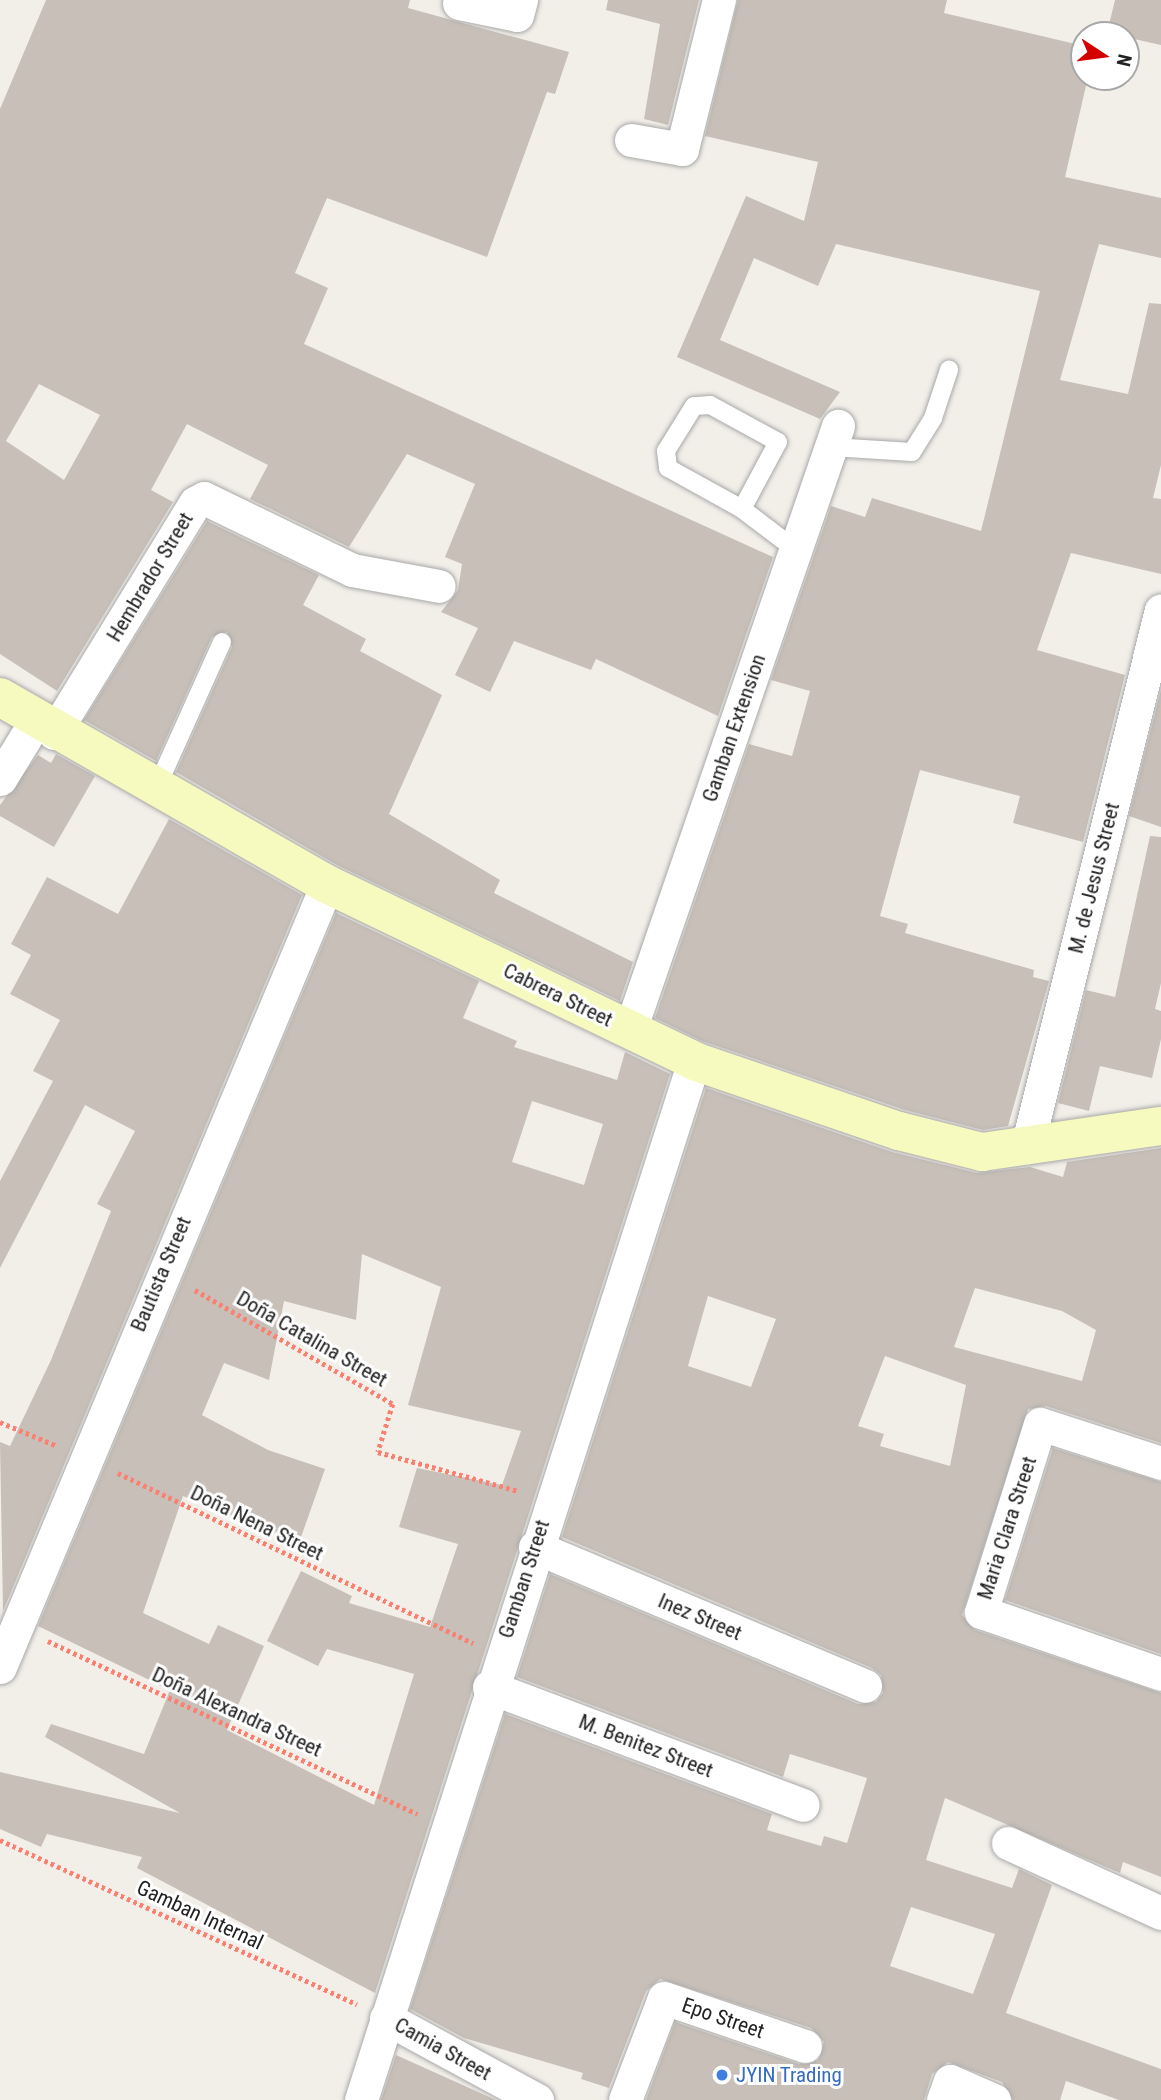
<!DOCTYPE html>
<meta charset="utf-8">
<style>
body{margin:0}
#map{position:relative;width:1161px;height:2100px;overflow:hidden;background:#f2efe9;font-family:"Roboto Condensed",sans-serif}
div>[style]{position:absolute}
.building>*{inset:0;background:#c7bfb8}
.path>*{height:4.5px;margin-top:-2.25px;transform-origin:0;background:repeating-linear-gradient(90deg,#fa8072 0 3.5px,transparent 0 7px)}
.roads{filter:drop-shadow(0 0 2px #a9a9a9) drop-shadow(0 0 2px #a9a9a9)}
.lane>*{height:18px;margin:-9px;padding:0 9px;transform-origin:9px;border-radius:9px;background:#fff}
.street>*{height:33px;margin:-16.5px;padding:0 16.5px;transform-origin:16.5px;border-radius:16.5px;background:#fff}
.secondary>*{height:38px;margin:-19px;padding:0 19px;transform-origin:19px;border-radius:19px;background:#f7fabf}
.dots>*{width:19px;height:19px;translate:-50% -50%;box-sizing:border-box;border:4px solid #fff;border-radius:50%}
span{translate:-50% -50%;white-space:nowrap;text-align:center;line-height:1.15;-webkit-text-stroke:6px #fff;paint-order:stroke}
.street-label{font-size:21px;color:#222}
.shop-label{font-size:21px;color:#366cbe}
.left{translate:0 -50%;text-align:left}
.north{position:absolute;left:1070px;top:21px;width:70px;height:70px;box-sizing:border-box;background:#fff;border:2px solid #a7a7a7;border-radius:50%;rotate:103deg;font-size:19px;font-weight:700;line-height:28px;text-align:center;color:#222}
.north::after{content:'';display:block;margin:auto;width:24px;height:32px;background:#d40000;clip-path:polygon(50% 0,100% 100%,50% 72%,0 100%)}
</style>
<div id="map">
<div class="building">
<i style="clip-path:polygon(evenodd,46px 0,410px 0,408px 8px,569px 52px,555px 94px,547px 92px,487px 257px,327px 198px,295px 273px,328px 288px,304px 344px,773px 557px,718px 716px,596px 659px,591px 670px,514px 641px,490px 692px,455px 675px,478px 628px,441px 612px,458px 590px,462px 564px,445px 557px,475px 484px,407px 454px,349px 547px,250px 499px,268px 465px,187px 424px,151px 490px,173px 502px,57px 691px,0 654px,0 109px,46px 0,39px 384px,100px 415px,64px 480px,6px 441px,39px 384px)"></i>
<i style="clip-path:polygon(608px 0,699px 0,668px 125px,644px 119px,660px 24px,606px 10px)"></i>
<i style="clip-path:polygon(738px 0,947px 0,944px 13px,1084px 46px,1088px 77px,1065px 177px,1161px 198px,1161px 258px,1099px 244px,1060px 380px,1128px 394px,1149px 303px,1161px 304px,1161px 465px,1153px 498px,1161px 499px,1161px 574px,1071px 553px,1037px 650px,1125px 675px,1083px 842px,1013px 823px,1020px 796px,920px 770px,880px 916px,908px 924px,905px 933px,1034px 970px,1033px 977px,1049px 981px,1008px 1126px,983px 1130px,905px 1110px,702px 1041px,655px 1018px,749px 744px,792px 756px,810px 691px,771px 680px,831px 506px,865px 517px,872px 498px,981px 531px,1040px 291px,836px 244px,818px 286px,754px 258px,720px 340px,840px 392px,820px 419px,677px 357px,746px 196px,804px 221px,818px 162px,705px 136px)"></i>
<i style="clip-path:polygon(1115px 0,1161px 0,1161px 45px,1107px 33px)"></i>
<i style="clip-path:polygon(207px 521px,319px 575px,303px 605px,366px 639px,360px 651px,442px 695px,389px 814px,500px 880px,494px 893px,633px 962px,620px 1001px,337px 865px,176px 772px,232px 647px,227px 632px,212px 637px,156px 761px,84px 720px)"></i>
<i style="clip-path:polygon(1161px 690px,1161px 827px,1129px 816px)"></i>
<i style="clip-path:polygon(56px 754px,95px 776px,54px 847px,0 816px,0 805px,38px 755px,51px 763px)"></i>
<i style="clip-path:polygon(169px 819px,302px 895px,3px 1611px,0 1442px,10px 1446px,51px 1360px,111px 1211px,97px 1204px,135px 1131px,85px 1105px,0 1268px,0 1181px,53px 1081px,33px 1071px,60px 1020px,10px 994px,31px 955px,11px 944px,47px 877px,118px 914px)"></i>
<i style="clip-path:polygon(1150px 836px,1161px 837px,1161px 983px,1155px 1009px,1161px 1011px,1161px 1039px,1152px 1078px,1100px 1066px,1089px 1111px,1058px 1103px,1086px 990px,1115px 997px)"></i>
<i style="clip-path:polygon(evenodd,336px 913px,479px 981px,463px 1018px,517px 1041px,514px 1047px,617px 1080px,625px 1052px,670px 1074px,375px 1993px,137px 1868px,142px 1857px,47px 1834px,41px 1847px,0 1829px,0 1772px,180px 1813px,45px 1737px,51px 1724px,144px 1754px,170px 1690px,38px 1626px,336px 913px,532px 1101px,603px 1124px,584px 1185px,512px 1162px,532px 1101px,336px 913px,362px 1254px,441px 1287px,408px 1405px,521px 1431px,502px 1485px,417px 1468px,399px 1527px,458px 1544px,430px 1627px,349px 1603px,352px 1596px,301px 1571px,267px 1641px,318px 1666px,327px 1649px,414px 1674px,374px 1805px,227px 1730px,264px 1646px,218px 1625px,209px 1644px,143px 1613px,183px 1496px,299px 1543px,325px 1469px,268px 1450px,202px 1415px,224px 1363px,269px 1380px,284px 1301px,356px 1320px,362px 1254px)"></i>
<i style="clip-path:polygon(evenodd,706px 1088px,892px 1152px,977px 1173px,1030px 1167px,1063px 1177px,1067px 1162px,1161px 1148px,1161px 1443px,1046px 1406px,1028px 1409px,962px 1615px,975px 1630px,1161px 1693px,1161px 1877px,1123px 1862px,1120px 1873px,945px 1798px,926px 1860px,1012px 1888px,1019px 1869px,1052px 1885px,1006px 2013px,1161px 2069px,1161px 2100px,1119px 2100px,1066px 2081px,1060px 2100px,1013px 2100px,1002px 2082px,948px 2062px,932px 2074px,924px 2100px,646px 2100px,675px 2022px,799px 2064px,818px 2060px,824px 2042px,811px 2028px,660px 1979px,646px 1991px,609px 2088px,581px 2079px,583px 2073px,464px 2038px,410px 2009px,505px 1714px,772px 1814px,767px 1830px,821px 1846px,824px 1836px,847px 1843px,867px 1778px,790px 1754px,783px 1777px,517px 1677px,550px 1574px,858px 1704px,876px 1702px,883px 1693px,881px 1675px,872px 1668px,562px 1537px,706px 1088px,975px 1288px,1062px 1311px,1096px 1330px,1082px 1381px,954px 1347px,975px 1288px,706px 1088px,708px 1296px,776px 1319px,751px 1387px,688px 1366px,708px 1296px,706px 1088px,885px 1356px,966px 1385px,950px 1466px,880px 1446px,884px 1434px,858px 1426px,885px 1356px,706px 1088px,911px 1907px,995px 1934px,973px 1994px,890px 1966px,911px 1907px)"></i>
<i style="clip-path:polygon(1053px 1448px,1161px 1482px,1161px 1654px,1005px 1600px)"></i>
<i style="clip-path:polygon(396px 2055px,496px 2100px,381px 2100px)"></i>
</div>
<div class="path">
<i style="left:195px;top:1290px;width:228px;rotate:29.9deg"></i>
<i style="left:393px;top:1404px;width:50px;rotate:107.4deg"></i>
<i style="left:378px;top:1452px;width:146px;rotate:15.5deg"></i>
<i style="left:0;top:1422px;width:60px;rotate:22.7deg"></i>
<i style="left:118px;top:1473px;width:394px;rotate:25.6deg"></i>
<i style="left:48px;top:1641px;width:408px;rotate:25.1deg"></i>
<i style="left:0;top:1840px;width:393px;rotate:24.7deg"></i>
</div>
<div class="roads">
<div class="lane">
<i style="left:831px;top:447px;width:81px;rotate:3.5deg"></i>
<i style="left:912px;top:452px;width:40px;rotate:-58deg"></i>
<i style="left:933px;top:418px;width:51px;rotate:-71.6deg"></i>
<i style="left:742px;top:509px;width:76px;rotate:-61.8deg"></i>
<i style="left:778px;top:442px;width:77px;rotate:-151.4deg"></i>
<i style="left:710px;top:405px;width:16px;rotate:176deg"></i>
<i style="left:694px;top:406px;width:53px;rotate:121.9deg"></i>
<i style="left:666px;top:451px;width:17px;rotate:83deg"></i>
<i style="left:668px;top:468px;width:85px;rotate:29deg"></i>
<i style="left:742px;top:509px;width:68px;rotate:37.2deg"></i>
<i style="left:156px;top:789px;width:161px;rotate:-65.8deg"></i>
</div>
<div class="street">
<i style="left:459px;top:3px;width:59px;rotate:11.7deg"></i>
<i style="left:517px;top:15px;width:16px;rotate:-75deg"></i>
<i style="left:631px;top:140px;width:52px;rotate:10deg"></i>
<i style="left:682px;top:149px;width:154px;rotate:-76.1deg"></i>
<i style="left:54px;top:733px;width:270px;rotate:-58.5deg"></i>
<i style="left:195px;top:503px;width:10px;rotate:-29deg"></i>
<i style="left:204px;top:498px;width:165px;rotate:25.9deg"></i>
<i style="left:352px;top:570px;width:88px;rotate:10.4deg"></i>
<i style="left:0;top:779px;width:67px;rotate:-58.4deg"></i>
<i style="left:630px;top:1030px;width:639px;rotate:-71deg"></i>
<i style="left:1027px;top:1147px;width:553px;rotate:-75.99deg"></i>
<i style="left:1161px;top:1463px;width:127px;rotate:-162.1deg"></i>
<i style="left:1040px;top:1424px;width:197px;rotate:107.4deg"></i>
<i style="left:981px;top:1612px;width:190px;rotate:19deg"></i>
<i style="left:535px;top:1547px;width:358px;rotate:22.8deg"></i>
<i style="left:0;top:1667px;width:849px;rotate:-67.33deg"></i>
<i style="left:489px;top:1687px;width:335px;rotate:20.6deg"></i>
<i style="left:1008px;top:1843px;width:168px;rotate:24.6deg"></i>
<i style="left:386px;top:2018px;width:172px;rotate:28.5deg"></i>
<i style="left:361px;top:2100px;width:1091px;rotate:-72.23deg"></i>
<i style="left:625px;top:2100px;width:109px;rotate:-69.1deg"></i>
<i style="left:664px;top:1998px;width:149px;rotate:18.8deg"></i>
<i style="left:943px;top:2100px;width:20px;rotate:-70deg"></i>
<i style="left:950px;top:2081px;width:48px;rotate:23.4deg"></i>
</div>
<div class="secondary">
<i style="left:0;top:697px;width:377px;rotate:29.8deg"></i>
<i style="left:327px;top:884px;width:407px;rotate:25.7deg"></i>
<i style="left:694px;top:1061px;width:217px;rotate:18.9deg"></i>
<i style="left:899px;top:1131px;width:86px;rotate:14.2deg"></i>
<i style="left:982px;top:1152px;width:181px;rotate:-8.3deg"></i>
</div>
</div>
<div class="dots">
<i style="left:722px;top:2075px;background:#3f7fe0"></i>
</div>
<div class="street-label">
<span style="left:150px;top:577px;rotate:-59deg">Hembrador Street</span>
<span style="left:734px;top:728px;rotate:-71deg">Gamban Extension</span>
<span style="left:1094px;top:878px;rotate:-76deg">M. de Jesus Street</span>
<span style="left:558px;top:995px;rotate:26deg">Cabrera Street</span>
<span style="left:161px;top:1274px;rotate:-67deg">Bautista Street</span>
<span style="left:312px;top:1339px;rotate:30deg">Doña Catalina Street</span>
<span style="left:257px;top:1523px;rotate:26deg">Doña Nena Street</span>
<span style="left:1007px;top:1528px;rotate:-72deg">Maria Clara Street</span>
<span style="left:524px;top:1579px;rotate:-72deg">Gamban Street</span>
<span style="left:700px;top:1617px;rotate:23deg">Inez Street</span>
<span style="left:237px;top:1712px;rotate:25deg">Doña Alexandra Street</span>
<span style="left:646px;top:1746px;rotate:21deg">M. Benitez Street</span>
<span style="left:200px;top:1915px;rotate:25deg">Gamban Internal</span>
<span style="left:723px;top:2018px;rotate:19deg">Epo Street</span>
<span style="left:443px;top:2049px;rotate:29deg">Camia Street</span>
</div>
<div class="shop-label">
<span class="left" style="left:736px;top:2075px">JYIN Trading</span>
</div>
<div class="north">N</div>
</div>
